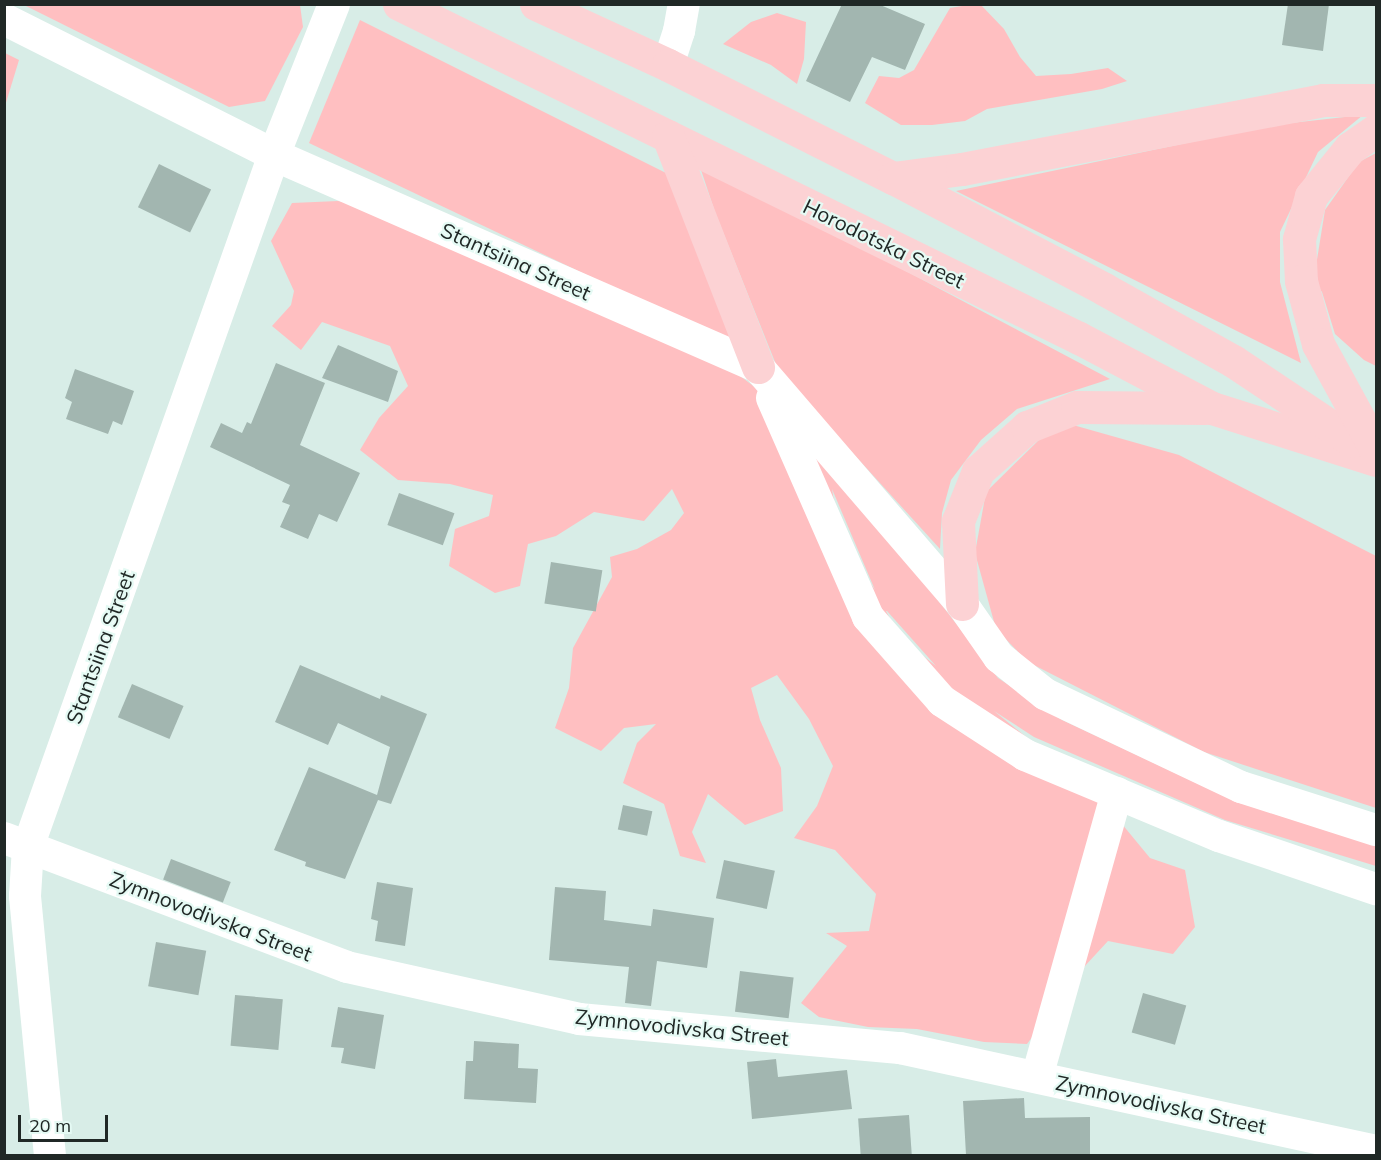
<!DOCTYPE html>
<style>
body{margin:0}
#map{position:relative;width:1381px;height:1160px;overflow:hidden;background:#d8ede7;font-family:Mulish,sans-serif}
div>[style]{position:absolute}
.green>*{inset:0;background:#ffbfc1}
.building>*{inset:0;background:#a2b6b0;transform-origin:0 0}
.minor>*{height:32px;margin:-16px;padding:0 16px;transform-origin:16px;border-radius:16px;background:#fff}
.major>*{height:33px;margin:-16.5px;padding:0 16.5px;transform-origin:16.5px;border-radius:16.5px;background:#fcd2d4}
span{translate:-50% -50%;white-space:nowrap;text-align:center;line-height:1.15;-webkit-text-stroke:4.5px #e5faf4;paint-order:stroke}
.street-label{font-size:21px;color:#202826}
.frame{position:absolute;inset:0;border:6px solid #202826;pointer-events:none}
.scale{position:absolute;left:18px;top:1115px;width:90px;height:27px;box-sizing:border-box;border:3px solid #202826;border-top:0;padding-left:8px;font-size:18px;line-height:21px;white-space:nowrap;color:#202826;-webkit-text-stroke:4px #e5faf4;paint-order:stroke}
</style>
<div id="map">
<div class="green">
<i style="clip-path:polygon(974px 4px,981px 5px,1004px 29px,1020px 57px,1036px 76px,1071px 74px,1108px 68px,1127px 81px,1102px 89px,987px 109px,965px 121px,932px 125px,901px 125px,865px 103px,879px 76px,899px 78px,914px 70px,950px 8px)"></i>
<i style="clip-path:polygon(24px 5px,300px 5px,303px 27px,265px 101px,229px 107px)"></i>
<i style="clip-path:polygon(777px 13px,806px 22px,804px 59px,797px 84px,771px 65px,723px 44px,751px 22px)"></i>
<i style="clip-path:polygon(360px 20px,674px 177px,732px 344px,309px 143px)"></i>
<i style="clip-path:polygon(5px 53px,19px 60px,5px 106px)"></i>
<i style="clip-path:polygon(1363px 115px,1318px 152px,1280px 232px,1280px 282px,1301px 363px,956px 191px,1273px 125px)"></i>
<i style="clip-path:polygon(1376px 153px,1376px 366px,1364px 360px,1335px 334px,1322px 292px,1316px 284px,1318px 280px,1315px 272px,1325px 210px,1359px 162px)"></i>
<i style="clip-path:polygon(698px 161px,1110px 379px,1017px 409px,981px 440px,951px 480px,942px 513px,940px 549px,779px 372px,715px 212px)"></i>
<i style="clip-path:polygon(evenodd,338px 201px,387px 210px,711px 354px,756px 388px,890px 538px,998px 678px,1062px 720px,1237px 802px,1376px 846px,1376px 866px,1225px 820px,1034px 737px,994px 711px,1063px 767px,1117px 818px,1150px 858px,1185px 870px,1195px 927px,1173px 954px,1108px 941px,1084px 967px,1027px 1044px,984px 1042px,917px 1029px,868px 1027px,819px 1017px,801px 1003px,847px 946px,826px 933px,869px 931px,876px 894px,835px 850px,794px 838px,817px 806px,833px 766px,809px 719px,777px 675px,751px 688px,760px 720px,781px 768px,783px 811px,745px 825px,708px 794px,692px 832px,706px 863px,680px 856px,664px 804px,623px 783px,637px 743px,656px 724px,624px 728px,601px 751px,555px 728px,569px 688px,573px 648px,612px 577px,610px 557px,637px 549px,671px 530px,684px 513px,672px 489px,644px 521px,594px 512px,556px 536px,528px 544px,520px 586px,495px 593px,449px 566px,455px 529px,489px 516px,493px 495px,450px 484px,398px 480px,360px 450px,379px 418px,408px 386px,390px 346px,322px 322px,301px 350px,272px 326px,291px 305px,294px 291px,271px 241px,292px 203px,338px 201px,832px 489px,875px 590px,840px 539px,832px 489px,338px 201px,886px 611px,887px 611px,936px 666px,900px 638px,886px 611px)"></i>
<i style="clip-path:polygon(1073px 425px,1179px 455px,1376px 556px,1376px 808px,1204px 752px,1028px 662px,996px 629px,975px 553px,986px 492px,1041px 438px)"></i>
</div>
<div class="building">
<i style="clip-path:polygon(842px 4px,878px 4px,925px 24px,905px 70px,872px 57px,850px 102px,806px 81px)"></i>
<i style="clip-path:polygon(1288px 4px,1329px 4px,1323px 51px,1282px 45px)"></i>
<i style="left:159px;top:164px;width:58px;height:48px;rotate:26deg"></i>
<i style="clip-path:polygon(338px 345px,398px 371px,388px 402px,322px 378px)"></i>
<i style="clip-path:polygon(276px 363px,325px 383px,300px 445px,360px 473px,337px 522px,319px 514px,308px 539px,280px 527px,290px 505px,282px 502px,290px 485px,210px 447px,221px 423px,242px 433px,247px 422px,251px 424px)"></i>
<i style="clip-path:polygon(75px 369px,134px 391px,122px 425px,113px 421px,108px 434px,66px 419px,72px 402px,65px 398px)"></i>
<i style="left:399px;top:493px;width:59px;height:34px;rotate:20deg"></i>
<i style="left:551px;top:562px;width:52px;height:42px;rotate:9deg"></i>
<i style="clip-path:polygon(300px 665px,380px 699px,381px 695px,427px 714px,391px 804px,378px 800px,345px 879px,305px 866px,306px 862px,274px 850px,309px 767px,377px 795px,390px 747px,338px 723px,328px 745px,275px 722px)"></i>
<i style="left:132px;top:684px;width:56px;height:36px;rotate:23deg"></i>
<i style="left:623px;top:805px;width:30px;height:25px;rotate:12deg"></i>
<i style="left:171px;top:859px;width:64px;height:22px;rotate:21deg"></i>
<i style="left:724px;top:860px;width:52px;height:39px;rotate:12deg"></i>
<i style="clip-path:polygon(377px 882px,413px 888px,405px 946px,375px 941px,378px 921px,371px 919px)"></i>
<i style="clip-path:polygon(555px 887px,606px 891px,604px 920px,651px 926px,653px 909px,714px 918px,707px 968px,657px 961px,651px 1006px,625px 1003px,629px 967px,549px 960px)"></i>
<i style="left:156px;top:942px;width:51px;height:45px;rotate:10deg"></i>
<i style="left:740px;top:971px;width:54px;height:41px;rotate:7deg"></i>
<i style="left:1143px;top:993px;width:45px;height:41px;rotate:16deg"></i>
<i style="left:235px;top:995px;width:48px;height:51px;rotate:5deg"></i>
<i style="clip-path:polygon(338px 1007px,384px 1015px,375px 1069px,341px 1063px,344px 1048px,331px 1047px)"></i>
<i style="clip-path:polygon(474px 1041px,519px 1044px,518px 1068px,538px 1069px,536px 1103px,464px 1099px,466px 1061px,473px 1061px)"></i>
<i style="clip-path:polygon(776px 1059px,778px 1077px,847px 1070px,852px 1109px,752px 1119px,747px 1062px)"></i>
<i style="clip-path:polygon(1024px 1098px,1025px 1118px,1090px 1117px,1090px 1155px,966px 1155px,963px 1101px)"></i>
<i style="left:909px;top:1115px;width:40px;height:51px;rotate:86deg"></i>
</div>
<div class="minor">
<i style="left:4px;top:19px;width:302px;rotate:26.7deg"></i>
<i style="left:274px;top:155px;width:528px;rotate:23.65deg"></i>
<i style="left:758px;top:367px;width:313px;rotate:49.3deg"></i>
<i style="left:962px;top:604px;width:65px;rotate:55.1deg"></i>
<i style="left:999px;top:657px;width:59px;rotate:38.8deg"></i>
<i style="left:1045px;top:694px;width:217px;rotate:25.4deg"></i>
<i style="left:1241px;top:787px;width:142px;rotate:17.7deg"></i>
<i style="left:668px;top:65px;width:36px;rotate:-72deg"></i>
<i style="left:679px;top:31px;width:27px;rotate:-80deg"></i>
<i style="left:772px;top:398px;width:239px;rotate:66.3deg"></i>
<i style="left:868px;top:617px;width:112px;rotate:48.6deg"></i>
<i style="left:942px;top:701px;width:99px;rotate:33deg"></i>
<i style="left:1025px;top:755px;width:210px;rotate:22.7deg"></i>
<i style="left:1219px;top:836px;width:166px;rotate:18.7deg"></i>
<i style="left:4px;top:838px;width:366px;rotate:20.6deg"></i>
<i style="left:347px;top:967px;width:238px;rotate:12.6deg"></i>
<i style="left:579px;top:1019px;width:322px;rotate:5.2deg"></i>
<i style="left:900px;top:1048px;width:487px;rotate:12.2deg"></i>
<i style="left:1037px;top:1077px;width:295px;rotate:-74.3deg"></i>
<i style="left:50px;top:1156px;width:261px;rotate:-95.5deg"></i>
<i style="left:25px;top:896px;width:49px;rotate:-86.5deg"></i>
<i style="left:28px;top:847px;width:734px;rotate:-70.43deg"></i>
<i style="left:274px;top:155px;width:162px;rotate:-68.3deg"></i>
</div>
<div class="major">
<i style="left:399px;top:4px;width:758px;rotate:26.16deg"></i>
<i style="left:1079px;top:338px;width:150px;rotate:27.8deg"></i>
<i style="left:1212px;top:408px;width:172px;rotate:17.6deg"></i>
<i style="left:536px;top:4px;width:145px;rotate:24.8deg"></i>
<i style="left:668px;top:65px;width:252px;rotate:26.7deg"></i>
<i style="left:893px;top:178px;width:238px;rotate:27.7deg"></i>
<i style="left:1104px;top:289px;width:148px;rotate:29.2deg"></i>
<i style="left:1233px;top:361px;width:144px;rotate:33.7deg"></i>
<i style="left:1376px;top:130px;width:32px;rotate:145deg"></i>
<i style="left:1350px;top:148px;width:62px;rotate:129.1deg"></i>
<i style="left:1311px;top:196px;width:45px;rotate:105.6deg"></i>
<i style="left:1299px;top:239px;width:42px;rotate:87.3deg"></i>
<i style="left:1301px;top:281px;width:65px;rotate:74.9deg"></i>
<i style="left:1318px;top:344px;width:121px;rotate:61.3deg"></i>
<i style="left:668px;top:136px;width:248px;rotate:68.7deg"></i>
<i style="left:893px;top:178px;width:70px;rotate:-7.4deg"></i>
<i style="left:962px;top:169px;width:368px;rotate:-10.8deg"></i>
<i style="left:1323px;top:100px;width:53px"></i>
<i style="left:962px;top:604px;width:83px;rotate:-92.8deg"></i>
<i style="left:958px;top:521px;width:54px;rotate:-68.2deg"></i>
<i style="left:978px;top:471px;width:66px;rotate:-41.9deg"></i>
<i style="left:1027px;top:427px;width:54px;rotate:-21.8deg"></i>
<i style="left:1077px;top:407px;width:128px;rotate:0.4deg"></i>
</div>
<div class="street-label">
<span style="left:884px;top:243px;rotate:26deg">Horodotska Street</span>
<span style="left:516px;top:261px;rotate:24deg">Stantsiina Street</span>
<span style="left:100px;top:647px;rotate:-70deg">Stantsiina Street</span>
<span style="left:211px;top:916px;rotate:21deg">Zymnovodivska Street</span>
<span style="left:682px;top:1027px;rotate:6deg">Zymnovodivska Street</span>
<span style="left:1161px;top:1104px;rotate:12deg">Zymnovodivska Street</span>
</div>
<div class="frame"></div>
<div class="scale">20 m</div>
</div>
